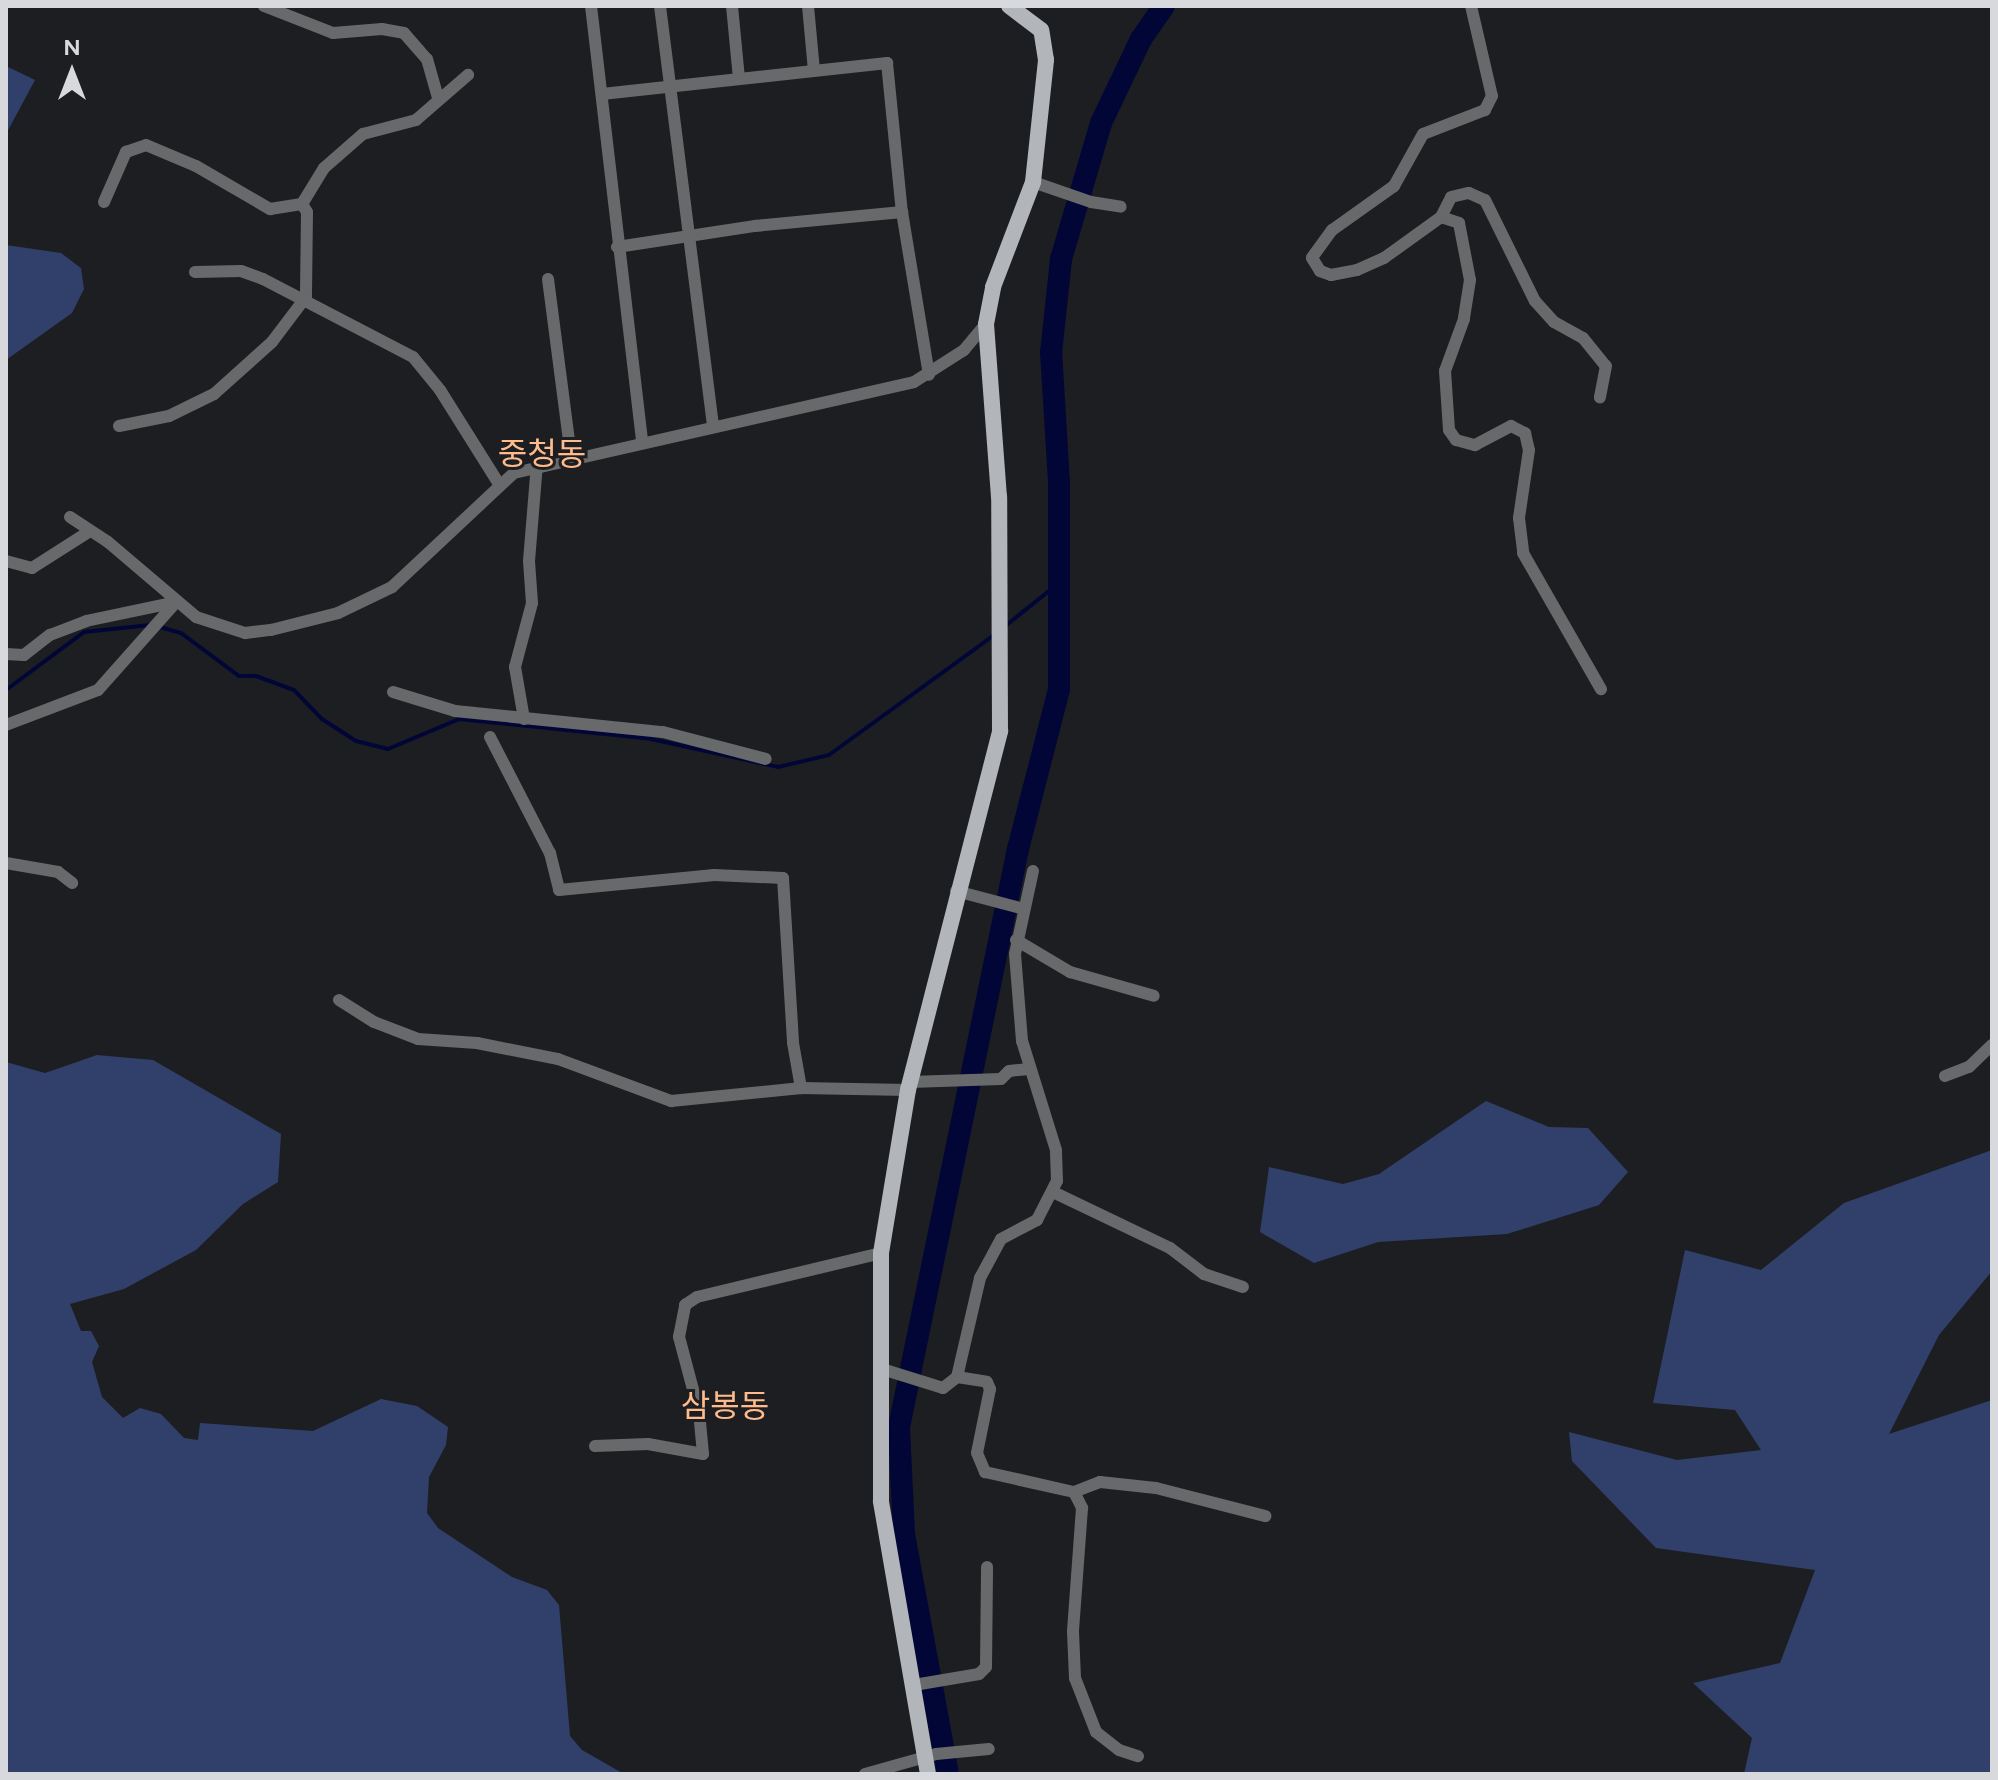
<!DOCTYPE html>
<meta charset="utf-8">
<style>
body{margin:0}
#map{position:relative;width:1998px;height:1780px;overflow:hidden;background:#1d1e22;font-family:Figtree,"Noto Sans KR",sans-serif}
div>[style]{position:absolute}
.green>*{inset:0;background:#30406a}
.stream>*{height:4px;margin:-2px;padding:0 2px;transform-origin:2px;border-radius:2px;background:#020636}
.river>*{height:22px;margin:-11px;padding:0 11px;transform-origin:11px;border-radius:11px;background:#020636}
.minor>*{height:12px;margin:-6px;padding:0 6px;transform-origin:6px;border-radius:6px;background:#68696b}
.major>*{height:16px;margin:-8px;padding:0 8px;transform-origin:8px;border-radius:8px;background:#b2b5b9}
span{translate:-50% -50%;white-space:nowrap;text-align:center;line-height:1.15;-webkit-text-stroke:6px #1d1e22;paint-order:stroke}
.quarter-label{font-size:32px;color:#ffbb8b}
.frame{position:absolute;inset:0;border:8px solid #d8d9dc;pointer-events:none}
.north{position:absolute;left:32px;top:32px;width:80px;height:80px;-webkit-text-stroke:6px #1d1e22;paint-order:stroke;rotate:0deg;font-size:22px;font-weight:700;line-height:32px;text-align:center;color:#d8d9dc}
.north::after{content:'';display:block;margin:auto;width:28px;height:36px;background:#d8d9dc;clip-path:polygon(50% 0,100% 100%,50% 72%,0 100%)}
</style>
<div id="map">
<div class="green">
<i style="clip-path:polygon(6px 66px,35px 80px,6px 134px)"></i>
<i style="clip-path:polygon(6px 245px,61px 253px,81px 268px,84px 289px,72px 313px,6px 360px)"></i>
<i style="clip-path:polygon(97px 1055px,153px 1060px,281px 1134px,278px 1182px,243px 1204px,196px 1250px,124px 1289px,70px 1304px,81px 1331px,91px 1331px,99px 1346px,92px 1362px,102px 1397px,123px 1418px,140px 1408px,161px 1414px,184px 1438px,198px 1440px,200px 1423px,313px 1431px,381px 1399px,417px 1406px,448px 1427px,446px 1445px,429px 1477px,427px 1513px,438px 1528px,512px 1577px,547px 1590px,559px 1605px,570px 1736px,582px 1750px,624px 1774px,6px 1774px,6px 1062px,45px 1073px)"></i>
<i style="clip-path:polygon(1486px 1101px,1549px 1127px,1588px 1128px,1628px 1172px,1599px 1205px,1507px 1234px,1378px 1242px,1314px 1263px,1260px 1232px,1269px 1167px,1343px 1184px,1379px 1174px)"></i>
<i style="clip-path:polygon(1992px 1150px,1992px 1271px,1939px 1335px,1889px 1434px,1992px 1400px,1992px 1774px,1744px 1774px,1752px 1738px,1693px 1683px,1780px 1663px,1815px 1570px,1656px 1548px,1572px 1461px,1569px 1432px,1677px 1460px,1761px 1450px,1735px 1410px,1653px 1403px,1685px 1250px,1761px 1270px,1844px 1203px)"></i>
</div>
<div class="stream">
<i style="left:160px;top:627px;width:22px;rotate:16deg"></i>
<i style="left:181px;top:633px;width:72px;rotate:36.6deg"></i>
<i style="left:239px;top:676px;width:17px"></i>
<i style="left:256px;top:676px;width:40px;rotate:20.2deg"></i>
<i style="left:294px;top:690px;width:40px;rotate:46deg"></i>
<i style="left:322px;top:719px;width:40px;rotate:32.9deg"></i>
<i style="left:356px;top:741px;width:33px;rotate:14deg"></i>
<i style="left:388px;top:749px;width:77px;rotate:-22.9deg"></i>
<i style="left:459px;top:719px;width:193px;rotate:5.9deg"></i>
<i style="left:651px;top:739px;width:130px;rotate:12.4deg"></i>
<i style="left:778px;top:767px;width:52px;rotate:-13.2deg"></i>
<i style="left:829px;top:755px;width:204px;rotate:-36deg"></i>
<i style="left:1004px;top:627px;width:70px;rotate:-38.7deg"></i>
<i style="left:6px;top:690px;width:97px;rotate:-36.6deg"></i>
<i style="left:84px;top:632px;width:67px;rotate:-6deg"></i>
</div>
<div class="river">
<i style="left:948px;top:1774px;width:244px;rotate:-100.4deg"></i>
<i style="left:904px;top:1534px;width:107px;rotate:-92.7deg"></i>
<i style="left:899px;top:1427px;width:590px;rotate:-78.37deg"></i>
<i style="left:1018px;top:849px;width:165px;rotate:-75.6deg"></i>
<i style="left:1059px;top:689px;width:207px;rotate:-90deg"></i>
<i style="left:1059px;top:482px;width:129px;rotate:-93.5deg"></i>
<i style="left:1051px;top:353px;width:95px;rotate:-83.9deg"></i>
<i style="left:1061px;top:259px;width:142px;rotate:-73.6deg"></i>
<i style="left:1101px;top:123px;width:93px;rotate:-64.5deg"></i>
<i style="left:1141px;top:39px;width:40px;rotate:-55.1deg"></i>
</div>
<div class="minor">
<i style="left:264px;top:6px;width:74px;rotate:21.4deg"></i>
<i style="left:333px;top:33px;width:49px;rotate:-4.7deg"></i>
<i style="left:382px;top:29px;width:22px;rotate:10deg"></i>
<i style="left:404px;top:33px;width:35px;rotate:49deg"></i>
<i style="left:427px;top:59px;width:41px;rotate:74.2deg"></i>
<i style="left:591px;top:6px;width:438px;rotate:83.3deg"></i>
<i style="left:660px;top:6px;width:423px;rotate:82.8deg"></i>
<i style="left:732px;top:6px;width:73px;rotate:84.5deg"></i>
<i style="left:808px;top:6px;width:65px;rotate:84.7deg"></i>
<i style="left:1471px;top:6px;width:92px;rotate:76.9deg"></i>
<i style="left:1492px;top:96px;width:16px;rotate:117deg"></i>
<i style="left:1485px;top:110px;width:66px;rotate:158.8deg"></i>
<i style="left:1423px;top:134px;width:60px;rotate:119.1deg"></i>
<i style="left:1394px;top:186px;width:76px;rotate:144.6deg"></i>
<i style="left:1332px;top:230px;width:34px;rotate:126deg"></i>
<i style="left:1312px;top:258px;width:15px;rotate:58deg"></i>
<i style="left:1320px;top:271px;width:12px;rotate:20deg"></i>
<i style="left:1331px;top:275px;width:26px;rotate:-11deg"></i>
<i style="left:1357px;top:270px;width:30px;rotate:-24deg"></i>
<i style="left:1384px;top:258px;width:70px;rotate:-35.7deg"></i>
<i style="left:1441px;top:217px;width:22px;rotate:-63deg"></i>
<i style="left:1451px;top:197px;width:18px;rotate:-13deg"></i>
<i style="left:1469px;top:193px;width:17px;rotate:24deg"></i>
<i style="left:1485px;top:200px;width:113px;rotate:63.7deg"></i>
<i style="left:1535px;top:301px;width:28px;rotate:48deg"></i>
<i style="left:1554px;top:322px;width:33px;rotate:29deg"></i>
<i style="left:1583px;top:338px;width:36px;rotate:51deg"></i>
<i style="left:1606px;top:366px;width:32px;rotate:101deg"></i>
<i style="left:602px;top:94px;width:287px;rotate:-6.2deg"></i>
<i style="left:887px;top:63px;width:150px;rotate:84.3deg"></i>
<i style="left:902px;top:212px;width:165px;rotate:80.6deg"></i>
<i style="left:1033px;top:182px;width:61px;rotate:19deg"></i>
<i style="left:1091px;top:202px;width:30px;rotate:9deg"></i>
<i style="left:104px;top:202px;width:55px;rotate:-66.3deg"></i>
<i style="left:126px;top:152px;width:21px;rotate:-19deg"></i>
<i style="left:146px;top:145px;width:54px;rotate:22.8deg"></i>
<i style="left:196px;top:166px;width:86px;rotate:30.2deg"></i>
<i style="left:270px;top:209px;width:32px;rotate:-9deg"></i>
<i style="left:302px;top:204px;width:9px;rotate:58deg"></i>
<i style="left:307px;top:212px;width:85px;rotate:90.7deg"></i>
<i style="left:306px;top:297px;width:56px;rotate:127.1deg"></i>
<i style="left:272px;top:342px;width:78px;rotate:138.1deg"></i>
<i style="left:214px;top:394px;width:50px;rotate:153.9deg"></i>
<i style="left:169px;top:416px;width:51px;rotate:168.7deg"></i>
<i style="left:302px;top:204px;width:42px;rotate:-58.6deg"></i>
<i style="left:324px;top:168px;width:52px;rotate:-41.1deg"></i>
<i style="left:363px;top:134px;width:55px;rotate:-14.8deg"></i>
<i style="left:416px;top:120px;width:69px;rotate:-40.9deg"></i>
<i style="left:1441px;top:217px;width:19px;rotate:18deg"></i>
<i style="left:1459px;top:223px;width:58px;rotate:79.1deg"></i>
<i style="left:1470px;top:280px;width:39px;rotate:99deg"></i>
<i style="left:1464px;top:319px;width:55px;rotate:110.1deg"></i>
<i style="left:1445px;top:371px;width:59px;rotate:86.1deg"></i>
<i style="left:1449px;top:430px;width:12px;rotate:55deg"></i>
<i style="left:1456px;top:440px;width:20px;rotate:15deg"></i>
<i style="left:1475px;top:445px;width:41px;rotate:-27.8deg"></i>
<i style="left:1511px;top:426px;width:16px;rotate:27deg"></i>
<i style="left:1525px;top:433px;width:17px;rotate:77deg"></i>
<i style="left:1529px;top:450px;width:69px;rotate:98.4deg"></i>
<i style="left:1519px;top:518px;width:35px;rotate:83deg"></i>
<i style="left:1523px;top:553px;width:157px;rotate:60.2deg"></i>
<i style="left:617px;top:247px;width:140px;rotate:-8.7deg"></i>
<i style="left:755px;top:226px;width:148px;rotate:-5.4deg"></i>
<i style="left:195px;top:272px;width:46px;rotate:-1.2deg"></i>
<i style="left:241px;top:271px;width:23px;rotate:20deg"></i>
<i style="left:263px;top:279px;width:169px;rotate:27.5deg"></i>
<i style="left:413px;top:357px;width:43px;rotate:50.7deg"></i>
<i style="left:440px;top:390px;width:111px;rotate:57.9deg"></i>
<i style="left:548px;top:279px;width:179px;rotate:82.6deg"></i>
<i style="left:70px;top:517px;width:45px;rotate:33.3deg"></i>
<i style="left:108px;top:542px;width:116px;rotate:40.4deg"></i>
<i style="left:196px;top:617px;width:52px;rotate:18.1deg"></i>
<i style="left:245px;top:633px;width:26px;rotate:-7deg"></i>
<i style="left:271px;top:630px;width:69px;rotate:-14.2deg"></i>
<i style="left:338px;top:613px;width:60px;rotate:-25.7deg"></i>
<i style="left:392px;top:587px;width:167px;rotate:-43.1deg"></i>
<i style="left:514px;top:473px;width:410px;rotate:-12.8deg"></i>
<i style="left:914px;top:382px;width:59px;rotate:-32.6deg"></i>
<i style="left:964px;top:350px;width:34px;rotate:-50deg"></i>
<i style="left:6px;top:561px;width:27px;rotate:15deg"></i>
<i style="left:32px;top:568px;width:69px;rotate:-32.5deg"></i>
<i style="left:6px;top:654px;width:18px;rotate:3deg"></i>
<i style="left:24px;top:655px;width:33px;rotate:-38deg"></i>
<i style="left:50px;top:635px;width:39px;rotate:-21deg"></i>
<i style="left:86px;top:621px;width:92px;rotate:-11.9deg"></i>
<i style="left:393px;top:692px;width:65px;rotate:17deg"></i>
<i style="left:455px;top:711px;width:209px;rotate:5.8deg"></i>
<i style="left:663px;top:732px;width:106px;rotate:14.7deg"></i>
<i style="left:524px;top:719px;width:53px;rotate:-99.8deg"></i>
<i style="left:515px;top:667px;width:66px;rotate:-75.1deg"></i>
<i style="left:532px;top:603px;width:42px;rotate:-94.1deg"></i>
<i style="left:529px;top:561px;width:97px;rotate:-85.3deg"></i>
<i style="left:6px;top:725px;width:98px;rotate:-20.8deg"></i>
<i style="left:98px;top:690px;width:118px;rotate:-48.4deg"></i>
<i style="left:490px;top:737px;width:131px;rotate:62.7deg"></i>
<i style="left:550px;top:853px;width:38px;rotate:76deg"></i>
<i style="left:559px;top:890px;width:156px;rotate:-5.5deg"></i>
<i style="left:714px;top:875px;width:69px;rotate:2.5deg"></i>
<i style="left:783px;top:878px;width:165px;rotate:86.5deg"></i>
<i style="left:793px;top:1043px;width:46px;rotate:79.9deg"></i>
<i style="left:6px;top:863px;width:53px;rotate:9.8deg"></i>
<i style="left:58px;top:872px;width:18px;rotate:38deg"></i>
<i style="left:956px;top:891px;width:70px;rotate:14.8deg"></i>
<i style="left:1016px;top:940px;width:63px;rotate:30.7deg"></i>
<i style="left:1070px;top:972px;width:87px;rotate:15.9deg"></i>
<i style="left:339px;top:1000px;width:41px;rotate:32.2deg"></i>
<i style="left:374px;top:1022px;width:47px;rotate:21.1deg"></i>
<i style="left:418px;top:1039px;width:59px;rotate:3.9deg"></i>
<i style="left:477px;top:1043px;width:83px;rotate:11.2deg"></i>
<i style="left:558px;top:1059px;width:121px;rotate:20.4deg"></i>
<i style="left:671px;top:1101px;width:131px;rotate:-5.7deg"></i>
<i style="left:801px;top:1088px;width:107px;rotate:1.1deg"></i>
<i style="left:1945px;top:1076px;width:26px;rotate:-21deg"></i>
<i style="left:1969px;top:1067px;width:32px;rotate:-44deg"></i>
<i style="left:910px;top:1082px;width:91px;rotate:-1.9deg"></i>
<i style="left:1001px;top:1079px;width:11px;rotate:-45deg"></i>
<i style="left:1009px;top:1071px;width:20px;rotate:-6deg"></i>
<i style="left:1053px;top:1192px;width:130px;rotate:25.6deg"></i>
<i style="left:1170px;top:1248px;width:43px;rotate:37.4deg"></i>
<i style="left:1204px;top:1274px;width:41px;rotate:18.4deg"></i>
<i style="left:882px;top:1369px;width:64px;rotate:17.3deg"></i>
<i style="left:943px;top:1388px;width:18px;rotate:-38deg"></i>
<i style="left:957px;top:1377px;width:102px;rotate:-76.9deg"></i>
<i style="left:980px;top:1278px;width:44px;rotate:-61.7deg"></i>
<i style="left:1001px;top:1239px;width:41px;rotate:-27.8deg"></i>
<i style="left:1037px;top:1220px;width:44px;rotate:-62.9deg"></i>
<i style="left:1057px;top:1181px;width:31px;rotate:-92deg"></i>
<i style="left:1056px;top:1150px;width:114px;rotate:-107.3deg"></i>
<i style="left:1022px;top:1041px;width:87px;rotate:-94.6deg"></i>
<i style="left:1015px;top:954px;width:85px;rotate:-77.8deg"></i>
<i style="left:957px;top:1377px;width:30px;rotate:9deg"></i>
<i style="left:987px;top:1382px;width:8px;rotate:67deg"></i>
<i style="left:990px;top:1389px;width:65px;rotate:101.5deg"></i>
<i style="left:977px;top:1453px;width:21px;rotate:67deg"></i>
<i style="left:985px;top:1472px;width:91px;rotate:12.7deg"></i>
<i style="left:1074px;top:1492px;width:28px;rotate:-21deg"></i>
<i style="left:1100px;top:1482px;width:56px;rotate:6.1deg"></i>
<i style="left:1156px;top:1488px;width:113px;rotate:14.4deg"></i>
<i style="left:595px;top:1446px;width:53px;rotate:-2.2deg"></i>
<i style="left:648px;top:1444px;width:56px;rotate:10.3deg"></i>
<i style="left:703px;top:1454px;width:42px;rotate:-95.4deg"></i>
<i style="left:699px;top:1412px;width:78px;rotate:-104.9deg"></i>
<i style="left:679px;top:1337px;width:33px;rotate:-79deg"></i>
<i style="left:685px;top:1305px;width:14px;rotate:-34deg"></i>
<i style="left:697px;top:1297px;width:189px;rotate:-13.4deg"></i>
<i style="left:1074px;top:1492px;width:18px;rotate:63deg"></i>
<i style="left:1082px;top:1508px;width:124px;rotate:94.2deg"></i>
<i style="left:1073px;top:1632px;width:46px;rotate:87.5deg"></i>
<i style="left:1075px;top:1678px;width:58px;rotate:68.7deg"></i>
<i style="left:1096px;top:1732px;width:29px;rotate:38deg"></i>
<i style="left:1119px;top:1750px;width:20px;rotate:18deg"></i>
<i style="left:914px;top:1685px;width:66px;rotate:-9.6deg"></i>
<i style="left:979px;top:1674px;width:10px;rotate:-45deg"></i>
<i style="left:986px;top:1667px;width:100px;rotate:-89.4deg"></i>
<i style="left:865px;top:1774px;width:74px;rotate:-15.7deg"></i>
<i style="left:936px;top:1754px;width:53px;rotate:-5.4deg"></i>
</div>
<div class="major">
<i style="left:928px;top:1774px;width:277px;rotate:-99.8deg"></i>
<i style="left:881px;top:1501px;width:248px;rotate:-90deg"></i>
<i style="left:881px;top:1253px;width:165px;rotate:-80.6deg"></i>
<i style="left:908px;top:1090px;width:371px;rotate:-75.6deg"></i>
<i style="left:1000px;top:731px;width:234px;rotate:-90.2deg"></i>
<i style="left:999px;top:497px;width:173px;rotate:-94.3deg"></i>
<i style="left:986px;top:324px;width:38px;rotate:-79deg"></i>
<i style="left:993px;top:287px;width:112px;rotate:-69.1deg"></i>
<i style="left:1033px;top:182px;width:123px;rotate:-83.9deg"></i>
<i style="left:1046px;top:60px;width:30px;rotate:-99deg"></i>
<i style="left:1041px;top:30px;width:40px;rotate:-143deg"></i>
</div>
<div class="quarter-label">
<span style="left:542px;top:454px">중청동</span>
<span style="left:725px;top:1406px">삼봉동</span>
</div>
<div class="frame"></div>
<div class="north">N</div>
</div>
